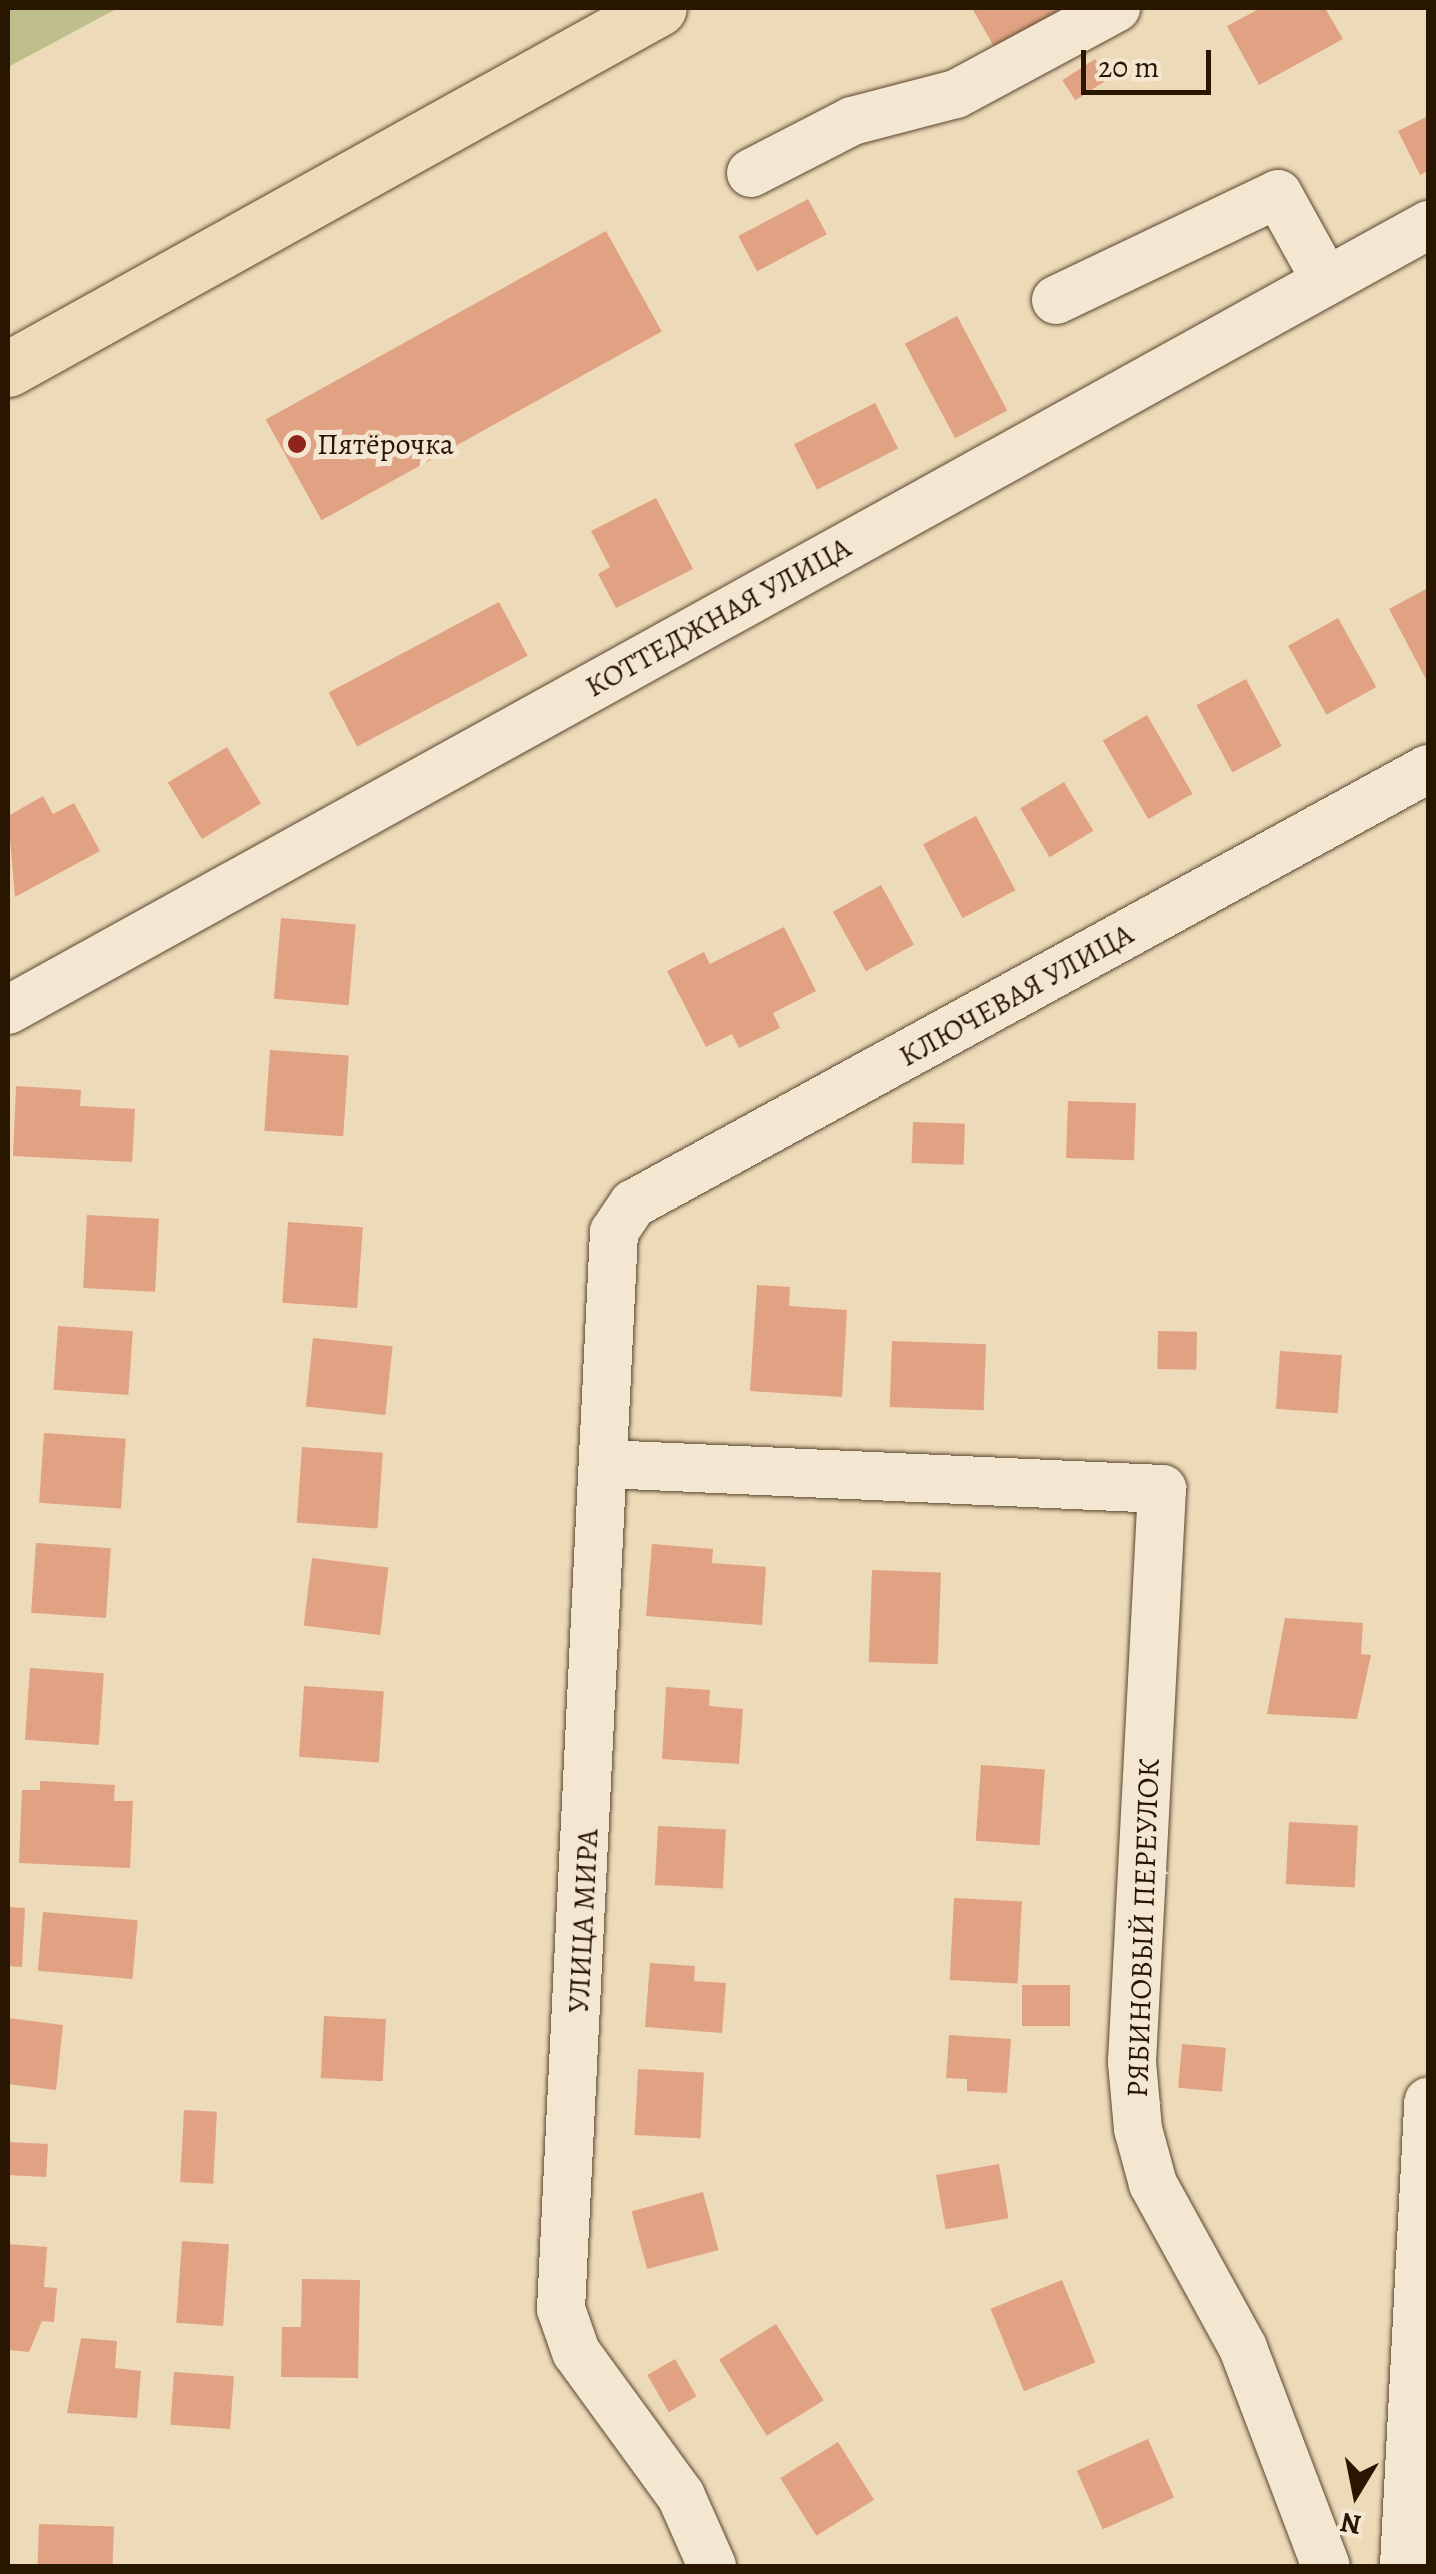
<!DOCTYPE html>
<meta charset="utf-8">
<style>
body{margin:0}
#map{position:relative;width:1436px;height:2574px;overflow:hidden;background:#eddab9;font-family:Alegreya,serif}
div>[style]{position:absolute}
.green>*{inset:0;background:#bebe8b}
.building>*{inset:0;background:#e1a283;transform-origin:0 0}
.roads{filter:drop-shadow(0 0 2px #5a472e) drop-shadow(0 0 2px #5a472e)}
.minor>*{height:48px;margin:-24px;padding:0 24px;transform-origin:24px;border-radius:24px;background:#f3e7d2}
.major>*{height:55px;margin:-27.5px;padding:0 27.5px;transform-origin:27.5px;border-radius:27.5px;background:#eddab9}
.dots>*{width:28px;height:28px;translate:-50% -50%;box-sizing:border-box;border:5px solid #f3e7d2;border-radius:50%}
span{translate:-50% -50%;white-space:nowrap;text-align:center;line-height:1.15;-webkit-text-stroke:10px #f3e7d2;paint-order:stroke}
.poi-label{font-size:30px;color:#291600}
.left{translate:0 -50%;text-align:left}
.street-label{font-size:30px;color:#291600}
.frame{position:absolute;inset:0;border:10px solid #291600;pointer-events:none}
.north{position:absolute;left:1306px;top:2444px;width:100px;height:100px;-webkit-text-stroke:8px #f3e7d2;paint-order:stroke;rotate:190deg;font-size:28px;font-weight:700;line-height:40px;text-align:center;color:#291600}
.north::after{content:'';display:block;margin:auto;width:35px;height:45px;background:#291600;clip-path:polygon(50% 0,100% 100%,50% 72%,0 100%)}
.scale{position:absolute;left:1081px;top:50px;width:130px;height:45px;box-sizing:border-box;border:5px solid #291600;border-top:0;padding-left:12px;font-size:30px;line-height:35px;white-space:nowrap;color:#291600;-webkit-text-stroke:8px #f3e7d2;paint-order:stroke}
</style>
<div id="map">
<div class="green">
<i style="clip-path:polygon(8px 8px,118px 8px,8px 67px)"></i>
</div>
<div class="building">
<i style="clip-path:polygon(972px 8px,1090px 8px,1000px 57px)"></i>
<i style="clip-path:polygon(1261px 8px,1325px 8px,1343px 39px,1259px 85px,1227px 26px)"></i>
<i style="left:1095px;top:59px;width:24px;height:39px;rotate:57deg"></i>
<i style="clip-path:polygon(1428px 116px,1428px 171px,1420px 175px,1398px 131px)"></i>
<i style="left:808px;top:199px;width:40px;height:79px;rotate:62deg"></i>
<i style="left:606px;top:231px;width:115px;height:389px;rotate:61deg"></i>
<i style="left:957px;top:316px;width:107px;height:59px;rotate:62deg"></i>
<i style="left:875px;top:403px;width:51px;height:91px;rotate:63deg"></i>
<i style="clip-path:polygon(656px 498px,693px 569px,616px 608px,598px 574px,610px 567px,591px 531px)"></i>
<i style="clip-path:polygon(1428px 588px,1428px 683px,1389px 609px)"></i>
<i style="left:499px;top:602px;width:61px;height:193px;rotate:62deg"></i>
<i style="left:1338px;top:618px;width:79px;height:57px;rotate:61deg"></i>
<i style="left:1246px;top:679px;width:76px;height:56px;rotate:62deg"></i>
<i style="left:1147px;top:715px;width:91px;height:51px;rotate:60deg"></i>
<i style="left:227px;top:747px;width:66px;height:69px;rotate:59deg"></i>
<i style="left:1064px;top:782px;width:57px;height:51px;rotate:59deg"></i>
<i style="clip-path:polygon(43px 796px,53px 814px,74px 803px,100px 851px,15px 897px,8px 816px)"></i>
<i style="left:976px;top:816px;width:84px;height:60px;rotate:62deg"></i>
<i style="left:881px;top:885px;width:68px;height:55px;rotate:61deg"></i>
<i style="left:281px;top:918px;width:75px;height:81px;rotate:5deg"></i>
<i style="clip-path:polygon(784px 927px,816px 991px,773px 1013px,780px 1028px,739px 1048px,732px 1034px,706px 1047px,667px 971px,704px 952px,710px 964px)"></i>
<i style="left:270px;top:1050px;width:79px;height:81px;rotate:4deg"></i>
<i style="clip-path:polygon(16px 1086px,81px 1090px,80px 1106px,135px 1109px,132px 1162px,13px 1156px)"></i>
<i style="left:1068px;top:1101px;width:68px;height:57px;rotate:2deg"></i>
<i style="left:913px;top:1122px;width:52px;height:41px;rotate:2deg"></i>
<i style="left:87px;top:1215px;width:72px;height:73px;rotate:3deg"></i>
<i style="left:288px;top:1222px;width:75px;height:81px;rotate:4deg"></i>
<i style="clip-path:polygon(757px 1285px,790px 1287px,789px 1306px,847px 1310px,842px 1397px,750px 1391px)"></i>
<i style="left:58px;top:1326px;width:75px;height:64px;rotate:4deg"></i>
<i style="left:1158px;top:1331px;width:39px;height:38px;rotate:1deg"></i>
<i style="left:313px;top:1338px;width:80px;height:69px;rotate:6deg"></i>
<i style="left:892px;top:1341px;width:94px;height:66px;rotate:2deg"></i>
<i style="left:1280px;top:1351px;width:62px;height:58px;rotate:4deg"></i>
<i style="left:44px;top:1433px;width:82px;height:70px;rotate:4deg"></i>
<i style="left:302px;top:1447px;width:81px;height:76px;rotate:4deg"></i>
<i style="left:36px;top:1543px;width:75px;height:70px;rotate:4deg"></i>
<i style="clip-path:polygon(652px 1544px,713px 1549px,712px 1563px,766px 1567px,762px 1625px,646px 1616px)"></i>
<i style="left:312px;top:1558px;width:77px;height:68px;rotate:7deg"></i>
<i style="left:872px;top:1570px;width:69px;height:92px;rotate:2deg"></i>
<i style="clip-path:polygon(1285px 1618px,1363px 1623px,1361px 1654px,1371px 1655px,1357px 1719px,1267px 1714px)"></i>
<i style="left:30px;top:1668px;width:74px;height:72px;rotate:4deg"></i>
<i style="left:304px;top:1686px;width:80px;height:71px;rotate:4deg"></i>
<i style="clip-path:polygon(666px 1687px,710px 1690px,709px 1706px,743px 1709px,739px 1764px,662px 1759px)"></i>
<i style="left:981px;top:1765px;width:64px;height:76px;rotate:4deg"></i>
<i style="clip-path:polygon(40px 1781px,115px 1785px,114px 1801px,133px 1801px,130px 1868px,19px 1863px,22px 1790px,40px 1790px)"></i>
<i style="left:1289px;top:1822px;width:69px;height:62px;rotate:3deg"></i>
<i style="left:658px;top:1826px;width:68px;height:59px;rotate:3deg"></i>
<i style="left:954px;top:1898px;width:68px;height:82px;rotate:3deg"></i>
<i style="clip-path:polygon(8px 1907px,25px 1908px,22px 1967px,8px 1966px)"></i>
<i style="left:43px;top:1912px;width:95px;height:59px;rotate:5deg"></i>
<i style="clip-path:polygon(650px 1963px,695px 1966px,694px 1981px,726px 1983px,722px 2033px,645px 2027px)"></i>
<i style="left:1022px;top:1985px;width:48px;height:41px"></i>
<i style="left:324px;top:2016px;width:62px;height:62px;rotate:3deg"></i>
<i style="clip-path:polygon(8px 2018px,63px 2025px,56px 2090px,8px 2084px)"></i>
<i style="clip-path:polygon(949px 2035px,1011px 2039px,1007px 2093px,967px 2091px,967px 2079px,946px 2078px)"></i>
<i style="left:1182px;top:2044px;width:44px;height:44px;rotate:5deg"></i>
<i style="left:638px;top:2069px;width:66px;height:66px;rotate:3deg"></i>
<i style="left:184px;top:2110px;width:33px;height:72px;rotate:3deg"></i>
<i style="left:8px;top:2142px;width:40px;height:33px;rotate:3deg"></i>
<i style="left:999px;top:2164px;width:55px;height:64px;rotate:80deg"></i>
<i style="left:703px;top:2192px;width:60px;height:74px;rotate:75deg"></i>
<i style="left:182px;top:2241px;width:47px;height:82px;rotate:4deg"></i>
<i style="clip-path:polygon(8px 2244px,47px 2247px,44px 2287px,57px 2288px,54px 2322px,42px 2321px,29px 2352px,8px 2350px)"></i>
<i style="clip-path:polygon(302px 2279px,360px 2280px,358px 2378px,281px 2377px,282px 2327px,301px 2327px)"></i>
<i style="left:1062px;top:2280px;width:89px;height:77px;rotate:68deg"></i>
<i style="left:776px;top:2324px;width:90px;height:67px;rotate:58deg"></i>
<i style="clip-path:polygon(81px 2338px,117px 2341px,115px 2368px,141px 2371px,137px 2418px,67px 2413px)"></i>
<i style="left:675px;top:2359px;width:43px;height:32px;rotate:60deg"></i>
<i style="left:174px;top:2372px;width:60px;height:53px;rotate:4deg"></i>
<i style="left:1148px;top:2439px;width:64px;height:78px;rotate:66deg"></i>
<i style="left:838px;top:2442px;width:68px;height:68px;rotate:58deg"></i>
<i style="left:39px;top:2524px;width:75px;height:42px;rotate:2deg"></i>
</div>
<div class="roads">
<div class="minor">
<i style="left:751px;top:173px;width:114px;rotate:-27.2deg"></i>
<i style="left:852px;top:121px;width:107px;rotate:-14.6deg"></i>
<i style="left:956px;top:94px;width:182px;rotate:-28.3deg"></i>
<i style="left:1056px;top:300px;width:246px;rotate:-25.5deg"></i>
<i style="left:1278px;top:194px;width:99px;rotate:61.1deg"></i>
<i style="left:8px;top:1010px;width:1623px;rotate:-28.93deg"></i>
<i style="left:605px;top:1464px;width:558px;rotate:2.57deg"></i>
<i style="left:1162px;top:1489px;width:574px;rotate:93deg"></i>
<i style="left:1132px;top:2062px;width:67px;rotate:84.9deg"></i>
<i style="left:1138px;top:2129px;width:57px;rotate:74.7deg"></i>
<i style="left:1153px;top:2184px;width:187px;rotate:61.2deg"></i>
<i style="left:1243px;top:2348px;width:233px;rotate:69.2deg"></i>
<i style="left:712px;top:2566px;width:77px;rotate:-113.9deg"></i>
<i style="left:681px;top:2496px;width:178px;rotate:-126.1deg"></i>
<i style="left:576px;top:2352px;width:46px;rotate:-109.2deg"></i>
<i style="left:561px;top:2309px;width:1078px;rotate:-87.18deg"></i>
<i style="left:614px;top:1232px;width:34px;rotate:-56deg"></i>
<i style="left:633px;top:1204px;width:906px;rotate:-28.69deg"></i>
<i style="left:1404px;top:2566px;width:465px;rotate:-87deg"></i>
</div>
<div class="major">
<i style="left:8px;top:369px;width:744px;rotate:-29.01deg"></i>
</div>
</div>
<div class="dots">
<i style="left:297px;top:444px;background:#8f2418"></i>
</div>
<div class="poi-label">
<span class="left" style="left:317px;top:444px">Пятёрочка</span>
</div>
<div class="street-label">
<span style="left:718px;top:617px;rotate:-29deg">КОТТЕДЖНАЯ УЛИЦА</span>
<span style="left:1016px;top:995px;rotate:-29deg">КЛЮЧЕВАЯ УЛИЦА</span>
<span style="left:583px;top:1921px;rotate:-87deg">УЛИЦА МИРА</span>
<span style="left:1143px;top:1928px;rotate:-88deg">РЯБИНОВЫЙ ПЕРЕУЛОК</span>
</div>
<div class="frame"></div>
<div class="north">N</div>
<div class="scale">20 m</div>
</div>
